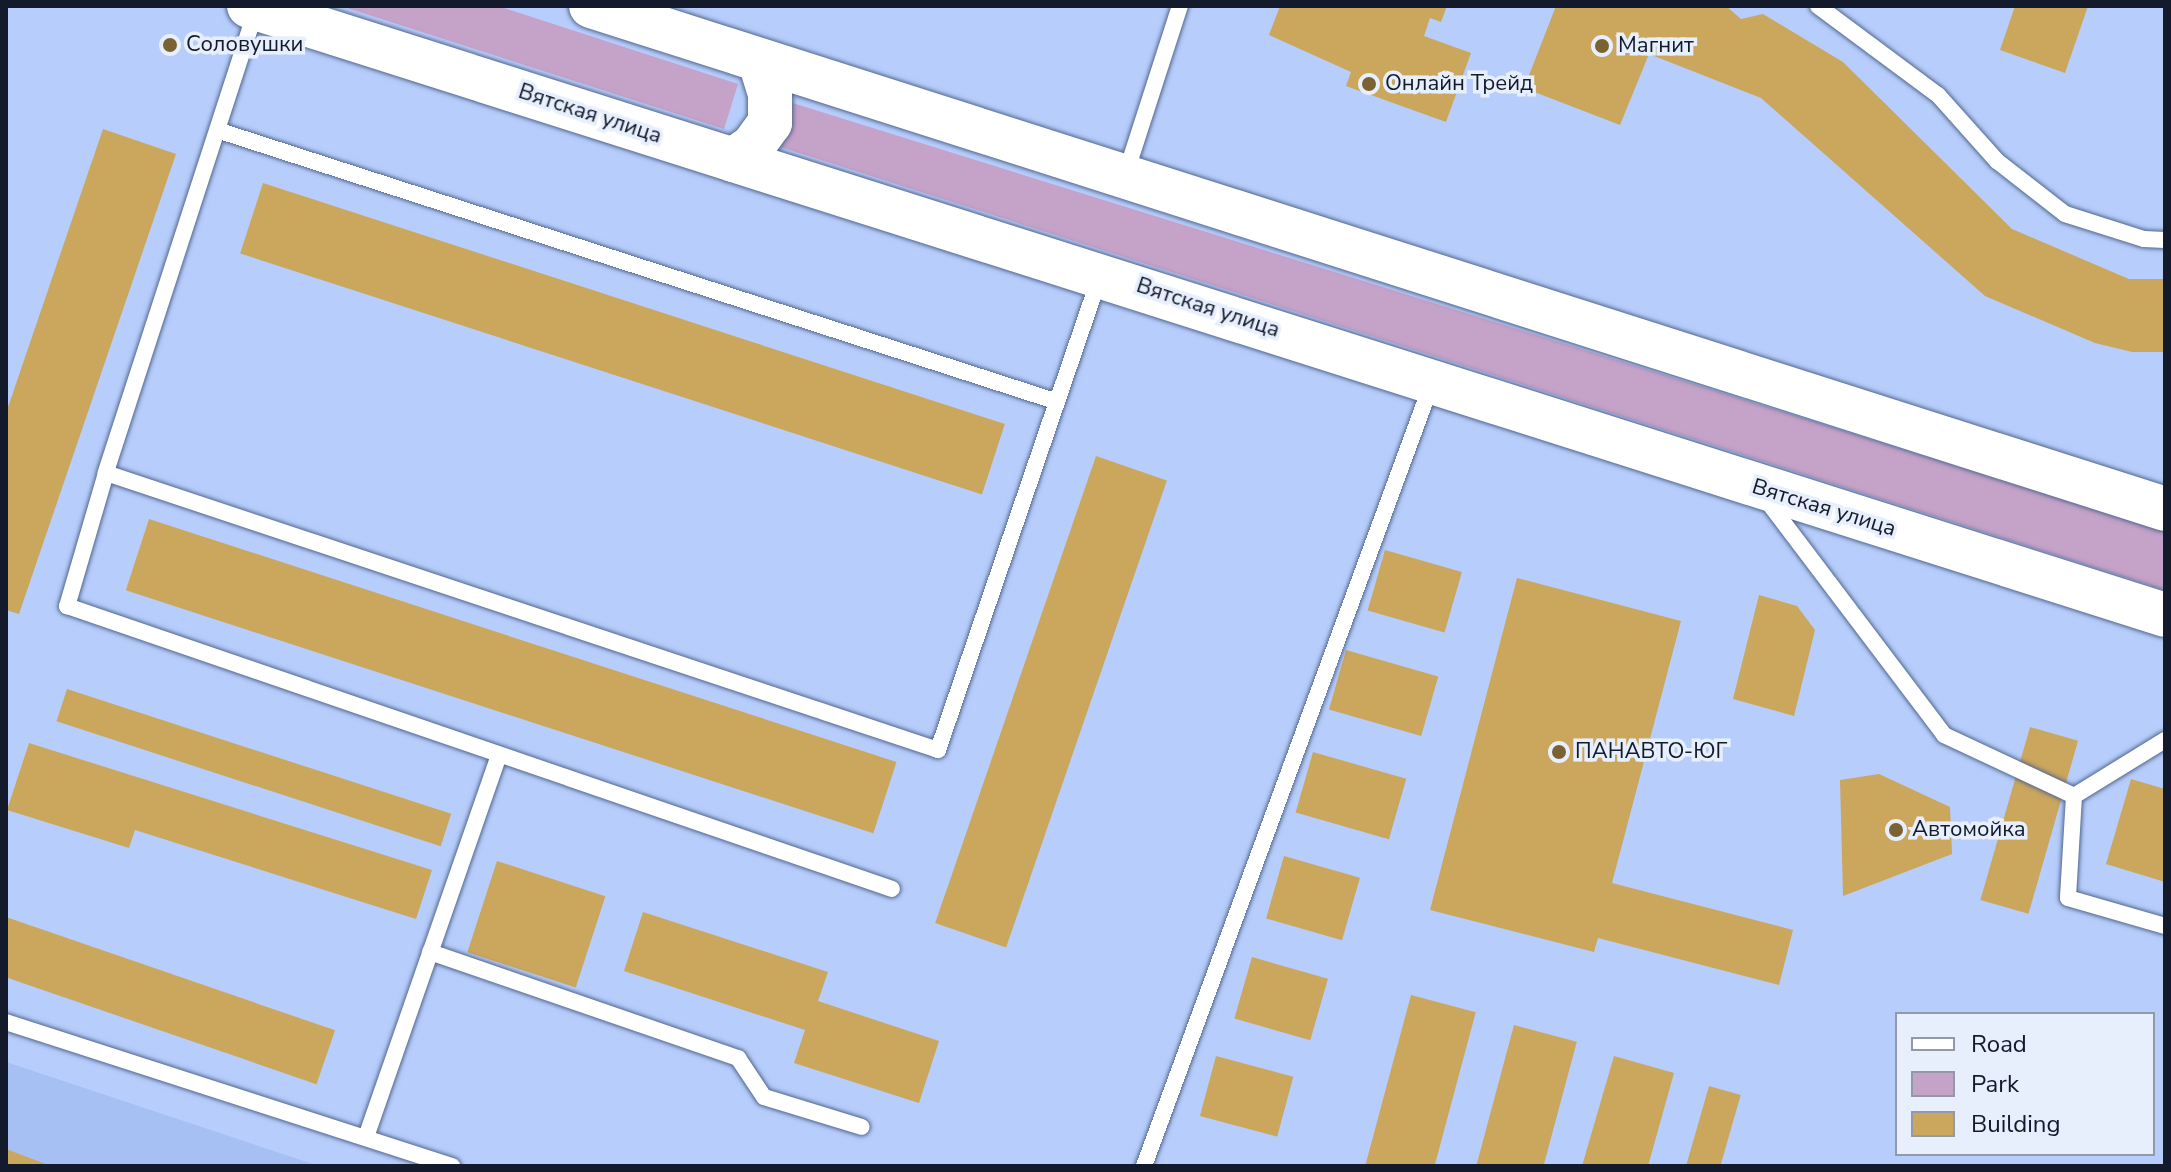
<!DOCTYPE html>
<meta charset="utf-8">
<style>
body{margin:0}
#map{position:relative;width:2171px;height:1172px;overflow:hidden;background:#b7cefc;font-family:"Nunito Sans",sans-serif}
div>[style]{position:absolute}
.built>*{inset:0;background:#a6c0f3}
.green>*{inset:0;background:#c5a2c8}
.building>*{inset:0;background:#cba65d;transform-origin:0 0}
.roads{filter:drop-shadow(0 0 2px #52678f) drop-shadow(0 0 2px #52678f)}
.lane>*{height:16px;margin:-8px;padding:0 8px;transform-origin:8px;border-radius:8px;background:#fff}
.primary>*{height:44px;margin:-22px;padding:0 22px;transform-origin:22px;border-radius:22px;background:#fff}
.dots>*{width:22px;height:22px;translate:-50% -50%;box-sizing:border-box;border:4px solid #e7effd;border-radius:50%}
span{translate:-50% -50%;white-space:nowrap;text-align:center;line-height:1.15;-webkit-text-stroke:7px #e7effd;paint-order:stroke}
.poi-label{font-size:22px;color:#121a2b}
.left{translate:0 -50%;text-align:left}
.street-label{font-size:22px;color:#121a2b}
.frame{position:absolute;inset:0;border:8px solid #121a2b;pointer-events:none}
.legend{position:absolute;left:1895px;top:1012px;width:260px;height:144px;box-sizing:border-box;background:#e7effd;border:2px solid #929aa9;margin:0;padding:10px 14px;list-style:none;font-size:24px;color:#121a2b}
.legend li{display:flex;align-items:center;gap:16px;height:40px}
.legend b{width:40px;border:2px solid #929aa9}
</style>
<div id="map">
<div class="built">
<i style="clip-path:polygon(6px 1062px,319px 1166px,6px 1166px)"></i>
</div>
<div class="green">
<i style="clip-path:polygon(341px 6px,498px 6px,738px 84px,724px 129px)"></i>
<i style="clip-path:polygon(783px 100px,2165px 531px,2165px 590px,771px 144px)"></i>
</div>
<div class="building">
<i style="clip-path:polygon(1280px 6px,1447px 6px,1441px 22px,1430px 18px,1424px 36px,1471px 53px,1446px 122px,1346px 86px,1351px 72px,1269px 35px)"></i>
<i style="clip-path:polygon(1556px 6px,1726px 6px,1741px 19px,1763px 14px,1843px 62px,2012px 229px,2129px 279px,2165px 279px,2165px 352px,2132px 352px,2095px 343px,1985px 296px,1761px 98px,1649px 54px,1620px 125px,1524px 88px)"></i>
<i style="clip-path:polygon(2015px 6px,2088px 6px,2065px 73px,2000px 50px)"></i>
<i style="clip-path:polygon(103px 129px,176px 154px,19px 614px,6px 610px,6px 413px)"></i>
<i style="left:263px;top:183px;width:780px;height:74px;rotate:18deg"></i>
<i style="left:1096px;top:456px;width:75px;height:494px;rotate:19deg"></i>
<i style="left:149px;top:519px;width:786px;height:75px;rotate:18deg"></i>
<i style="left:1385px;top:550px;width:80px;height:63px;rotate:16deg"></i>
<i style="clip-path:polygon(1517px 578px,1681px 621px,1612px 883px,1793px 930px,1779px 985px,1598px 938px,1594px 952px,1430px 910px)"></i>
<i style="clip-path:polygon(1759px 595px,1797px 606px,1815px 630px,1794px 716px,1733px 699px)"></i>
<i style="left:1346px;top:650px;width:96px;height:62px;rotate:16deg"></i>
<i style="left:67px;top:689px;width:404px;height:34px;rotate:18deg"></i>
<i style="left:2030px;top:727px;width:50px;height:180px;rotate:16deg"></i>
<i style="clip-path:polygon(29px 743px,432px 870px,416px 919px,135px 830px,129px 848px,7px 810px)"></i>
<i style="left:1313px;top:752px;width:97px;height:63px;rotate:16deg"></i>
<i style="clip-path:polygon(1879px 774px,1950px 807px,1952px 854px,1843px 896px,1840px 780px)"></i>
<i style="clip-path:polygon(2131px 779px,2165px 789px,2165px 882px,2106px 864px)"></i>
<i style="left:1284px;top:856px;width:79px;height:65px;rotate:16deg"></i>
<i style="left:497px;top:861px;width:114px;height:96px;rotate:18deg"></i>
<i style="clip-path:polygon(643px 912px,828px 972px,818px 1001px,939px 1041px,919px 1103px,794px 1063px,805px 1030px,624px 971px)"></i>
<i style="left:6px;top:917px;width:348px;height:57px;rotate:19deg"></i>
<i style="left:1252px;top:957px;width:79px;height:64px;rotate:16deg"></i>
<i style="left:1411px;top:995px;width:67px;height:178px;rotate:15deg"></i>
<i style="left:1514px;top:1025px;width:65px;height:147px;rotate:15deg"></i>
<i style="left:1216px;top:1056px;width:80px;height:62px;rotate:15deg"></i>
<i style="clip-path:polygon(1614px 1056px,1674px 1073px,1648px 1166px,1582px 1166px)"></i>
<i style="left:1709px;top:1086px;width:33px;height:83px;rotate:16deg"></i>
<i style="clip-path:polygon(6px 1149px,51px 1166px,6px 1166px)"></i>
</div>
<div class="roads">
<div class="lane">
<i style="left:1818px;top:6px;width:149px;rotate:36.6deg"></i>
<i style="left:1938px;top:95px;width:89px;rotate:48.2deg"></i>
<i style="left:1997px;top:161px;width:86px;rotate:37.9deg"></i>
<i style="left:2065px;top:214px;width:83px;rotate:17.6deg"></i>
<i style="left:2144px;top:239px;width:21px;rotate:3deg"></i>
<i style="left:256px;top:10px;width:487px;rotate:108deg"></i>
<i style="left:106px;top:473px;width:877px;rotate:18.41deg"></i>
<i style="left:938px;top:750px;width:501px;rotate:-71.13deg"></i>
<i style="left:220px;top:131px;width:878px;rotate:17.92deg"></i>
<i style="left:1125px;top:176px;width:179px;rotate:-72.1deg"></i>
<i style="left:106px;top:473px;width:139px;rotate:106.3deg"></i>
<i style="left:67px;top:606px;width:872px;rotate:18.93deg"></i>
<i style="left:1765px;top:498px;width:297px;rotate:52.9deg"></i>
<i style="left:1944px;top:735px;width:144px;rotate:25.1deg"></i>
<i style="left:2074px;top:796px;width:107px;rotate:-31.6deg"></i>
<i style="left:2074px;top:796px;width:102px;rotate:93.4deg"></i>
<i style="left:2068px;top:898px;width:101px;rotate:16.1deg"></i>
<i style="left:430px;top:952px;width:326px;rotate:19deg"></i>
<i style="left:738px;top:1058px;width:47px;rotate:56.3deg"></i>
<i style="left:764px;top:1097px;width:102px;rotate:17deg"></i>
<i style="left:6px;top:1022px;width:469px;rotate:17.9deg"></i>
<i style="left:366px;top:1137px;width:404px;rotate:-70.8deg"></i>
<i style="left:1144px;top:1166px;width:834px;rotate:-69.81deg"></i>
</div>
<div class="primary">
<i style="left:249px;top:6px;width:2010px;rotate:17.63deg"></i>
<i style="left:591px;top:6px;width:1652px;rotate:17.72deg"></i>
<i style="left:733px;top:160px;width:24px;rotate:-35deg"></i>
<i style="left:753px;top:146px;width:29px;rotate:-54deg"></i>
<i style="left:770px;top:123px;width:29px;rotate:-90deg"></i>
<i style="left:770px;top:94px;width:34px;rotate:-107deg"></i>
</div>
</div>
<div class="dots">
<i style="left:170px;top:45px;background:#7a6233"></i>
<i style="left:1602px;top:46px;background:#7a6233"></i>
<i style="left:1369px;top:84px;background:#7a6233"></i>
<i style="left:1559px;top:752px;background:#7a6233"></i>
<i style="left:1896px;top:830px;background:#7a6233"></i>
</div>
<div class="poi-label">
<span class="left" style="left:186px;top:45px">Соловушки</span>
<span class="left" style="left:1618px;top:46px">Магнит</span>
<span class="left" style="left:1385px;top:84px">Онлайн Трейд</span>
<span class="left" style="left:1575px;top:752px">ПАНАВТО-ЮГ</span>
<span class="left" style="left:1912px;top:830px">Автомойка</span>
</div>
<div class="street-label">
<span style="left:590px;top:114px;rotate:18deg">Вятская улица</span>
<span style="left:1208px;top:308px;rotate:18deg">Вятская улица</span>
<span style="left:1824px;top:508px;rotate:17deg">Вятская улица</span>
</div>
<div class="frame"></div>
<ul class="legend">
<li><b style="height:10px;background:#fff"></b>Road</li>
<li><b style="height:22px;background:#c5a2c8"></b>Park</li>
<li><b style="height:22px;background:#cba65d"></b>Building</li>
</ul>
</div>
